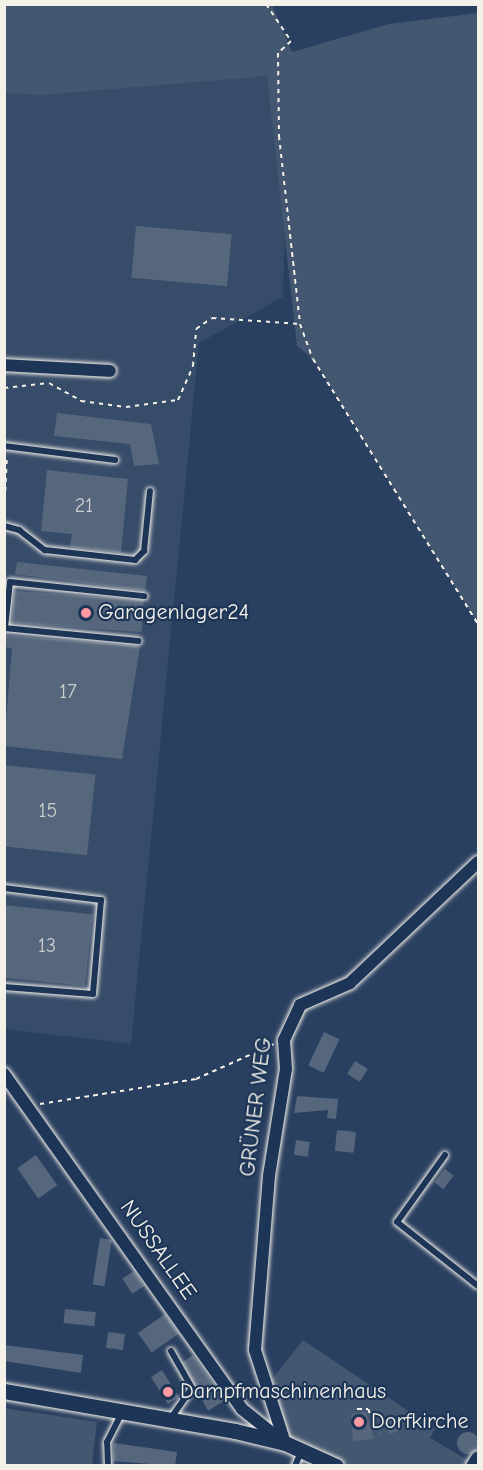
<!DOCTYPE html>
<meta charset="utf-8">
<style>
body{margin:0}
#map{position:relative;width:483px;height:1470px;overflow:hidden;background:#2a4060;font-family:"Comic Neue",sans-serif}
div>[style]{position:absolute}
.built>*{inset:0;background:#374c69}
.green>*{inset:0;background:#445771}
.building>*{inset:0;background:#56677d;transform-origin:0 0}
.round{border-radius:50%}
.path>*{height:2px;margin-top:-1px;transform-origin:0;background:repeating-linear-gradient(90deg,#f4f1e8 0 4.5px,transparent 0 9px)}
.roads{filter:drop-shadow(0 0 2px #f4f1e8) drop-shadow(0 0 2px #f4f1e8)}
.service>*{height:6px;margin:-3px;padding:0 3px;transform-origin:3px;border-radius:3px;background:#1d3557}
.minor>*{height:12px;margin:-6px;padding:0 6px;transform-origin:6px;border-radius:6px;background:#1d3557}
.tertiary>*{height:15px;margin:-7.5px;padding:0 7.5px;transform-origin:7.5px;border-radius:7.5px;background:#1d3557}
.dots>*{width:16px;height:16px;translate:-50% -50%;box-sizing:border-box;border:3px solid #1d3557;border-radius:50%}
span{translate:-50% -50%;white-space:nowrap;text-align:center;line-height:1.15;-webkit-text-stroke:4.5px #1d3557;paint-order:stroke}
.number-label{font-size:20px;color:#cccecd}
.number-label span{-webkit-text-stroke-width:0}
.poi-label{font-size:22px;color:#f4f1e8}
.left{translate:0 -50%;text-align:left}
.street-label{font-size:22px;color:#f4f1e8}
.frame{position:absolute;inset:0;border:6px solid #f4f1e8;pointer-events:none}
</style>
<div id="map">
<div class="built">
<i style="clip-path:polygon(4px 27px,289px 74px,283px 297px,199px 343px,131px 1044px,5px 1029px)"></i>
</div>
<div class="green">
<i style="clip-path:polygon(4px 5px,272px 5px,292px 52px,389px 24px,478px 13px,478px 624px,313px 359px,297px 346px,267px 76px,41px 95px,5px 93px)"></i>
<i style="clip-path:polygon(303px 1340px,435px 1429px,430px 1438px,469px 1461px,464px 1466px,351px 1465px,289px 1438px,270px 1382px)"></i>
<i style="clip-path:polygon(4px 1408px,97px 1422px,92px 1465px,5px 1465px)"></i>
</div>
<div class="building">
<i style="left:136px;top:226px;width:96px;height:52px;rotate:5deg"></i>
<i style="clip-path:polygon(57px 413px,151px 424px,159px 464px,134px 466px,130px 444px,54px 436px)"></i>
<i style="clip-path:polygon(47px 470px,128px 479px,121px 553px,70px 547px,72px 534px,41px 531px)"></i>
<i style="clip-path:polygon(17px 562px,147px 576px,145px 591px,15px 574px)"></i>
<i style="left:14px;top:591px;width:130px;height:32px;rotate:4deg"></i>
<i style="clip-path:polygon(4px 635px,140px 646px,122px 759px,4px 746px,12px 648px,4px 647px)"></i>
<i style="left:4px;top:765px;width:92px;height:81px;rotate:6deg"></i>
<i style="left:4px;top:905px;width:89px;height:72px;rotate:6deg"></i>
<i style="left:324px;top:1032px;width:17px;height:37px;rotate:25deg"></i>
<i style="left:355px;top:1061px;width:15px;height:15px;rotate:32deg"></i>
<i style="clip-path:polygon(297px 1096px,338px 1099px,336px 1119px,327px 1118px,328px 1110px,294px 1113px)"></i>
<i style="left:337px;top:1130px;width:19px;height:21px;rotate:6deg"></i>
<i style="left:296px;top:1140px;width:14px;height:15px;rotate:8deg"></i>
<i style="left:36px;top:1155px;width:37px;height:23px;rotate:55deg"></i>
<i style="left:445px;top:1169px;width:11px;height:17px;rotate:38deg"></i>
<i style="left:100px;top:1238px;width:12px;height:47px;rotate:9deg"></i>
<i style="left:134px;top:1271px;width:18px;height:14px;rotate:56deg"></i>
<i style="left:65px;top:1309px;width:31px;height:14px;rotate:6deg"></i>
<i style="left:165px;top:1314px;width:24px;height:33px;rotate:55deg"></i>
<i style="left:108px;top:1332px;width:17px;height:16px;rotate:7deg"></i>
<i style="clip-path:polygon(4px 1345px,83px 1355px,81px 1373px,4px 1361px)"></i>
<i style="clip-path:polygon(193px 1355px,225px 1400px,208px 1411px,183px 1362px)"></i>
<i style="left:162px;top:1370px;width:32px;height:13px;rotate:58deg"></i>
<i style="clip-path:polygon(366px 1412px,374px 1439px,353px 1441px,351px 1414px)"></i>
<i style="left:392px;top:1415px;width:17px;height:10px;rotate:66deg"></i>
<i class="round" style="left:457px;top:1432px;width:22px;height:22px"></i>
<i style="clip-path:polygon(114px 1443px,177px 1452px,175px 1466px,113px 1461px)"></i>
</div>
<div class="path">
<i style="left:266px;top:4px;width:45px;rotate:56deg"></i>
<i style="left:291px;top:41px;width:18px;rotate:137deg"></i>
<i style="left:278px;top:53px;width:83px;rotate:89.3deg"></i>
<i style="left:279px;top:136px;width:189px;rotate:83.6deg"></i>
<i style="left:300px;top:324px;width:37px;rotate:70deg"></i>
<i style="left:313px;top:359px;width:312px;rotate:58.1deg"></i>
<i style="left:4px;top:388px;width:45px;rotate:-6.3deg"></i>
<i style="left:49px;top:383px;width:37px;rotate:29deg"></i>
<i style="left:81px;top:401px;width:45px;rotate:7.6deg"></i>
<i style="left:126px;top:407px;width:52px;rotate:-7.7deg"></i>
<i style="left:178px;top:400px;width:37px;rotate:-66deg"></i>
<i style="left:193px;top:366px;width:37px;rotate:-85deg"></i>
<i style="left:196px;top:329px;width:19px;rotate:-35deg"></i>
<i style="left:212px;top:318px;width:88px;rotate:3.9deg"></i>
<i style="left:4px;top:518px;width:63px;rotate:-87.3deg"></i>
<i style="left:40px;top:1104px;width:158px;rotate:-9.1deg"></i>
<i style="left:196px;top:1079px;width:85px;rotate:-24.2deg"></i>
<i style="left:357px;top:1409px;width:11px"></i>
<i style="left:368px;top:1409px;width:27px;rotate:66deg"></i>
</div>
<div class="roads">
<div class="service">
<i style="left:4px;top:446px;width:112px;rotate:7.2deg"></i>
<i style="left:4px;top:526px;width:16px;rotate:15deg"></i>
<i style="left:19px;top:530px;width:33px;rotate:38deg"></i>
<i style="left:45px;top:550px;width:91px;rotate:6.3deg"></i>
<i style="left:135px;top:560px;width:13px;rotate:-45deg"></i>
<i style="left:144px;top:551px;width:60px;rotate:-84.3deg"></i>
<i style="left:4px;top:628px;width:135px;rotate:5.5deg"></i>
<i style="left:5px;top:628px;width:46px;rotate:-83.8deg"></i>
<i style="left:10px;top:582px;width:135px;rotate:6deg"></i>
<i style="left:4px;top:888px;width:98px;rotate:7.1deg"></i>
<i style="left:101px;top:900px;width:94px;rotate:94.9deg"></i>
<i style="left:93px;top:994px;width:89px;rotate:-175.5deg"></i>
<i style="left:445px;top:1155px;width:82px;rotate:125.6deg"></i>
<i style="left:397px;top:1222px;width:103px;rotate:38.3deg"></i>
<i style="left:171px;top:1351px;width:43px;rotate:60.4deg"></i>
<i style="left:192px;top:1388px;width:37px;rotate:125deg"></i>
<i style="left:108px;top:1466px;width:24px;rotate:-92deg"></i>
<i style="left:107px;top:1442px;width:35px;rotate:-63deg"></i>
<i style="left:295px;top:1466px;width:15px;rotate:-67deg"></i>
</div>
<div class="minor">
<i style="left:4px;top:365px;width:106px;rotate:3.2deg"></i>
<i style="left:4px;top:1074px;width:411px;rotate:54.6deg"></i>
<i style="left:242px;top:1409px;width:51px;rotate:38.7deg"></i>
<i style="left:285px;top:1443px;width:98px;rotate:-107.9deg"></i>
<i style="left:255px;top:1350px;width:175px;rotate:-85.4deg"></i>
<i style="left:269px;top:1176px;width:108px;rotate:-81deg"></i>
<i style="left:286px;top:1069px;width:29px;rotate:-94deg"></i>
<i style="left:284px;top:1040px;width:38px;rotate:-65deg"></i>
<i style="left:300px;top:1005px;width:55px;rotate:-23.7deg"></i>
<i style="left:350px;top:983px;width:176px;rotate:-43.4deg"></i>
</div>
<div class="tertiary">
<i style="left:4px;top:1391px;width:234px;rotate:9.8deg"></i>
<i style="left:235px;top:1431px;width:51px;rotate:13.5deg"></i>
<i style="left:285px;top:1443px;width:56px;rotate:24.3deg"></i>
<i style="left:473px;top:1466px;width:9px;rotate:-58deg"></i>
</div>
</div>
<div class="dots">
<i style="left:86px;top:613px;background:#ff9aa2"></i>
<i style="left:168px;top:1392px;background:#ff9aa2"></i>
<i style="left:359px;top:1422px;background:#ff9aa2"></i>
</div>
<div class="number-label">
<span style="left:84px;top:505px">21</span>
<span style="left:68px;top:691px">17</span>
<span style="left:48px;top:810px">15</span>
<span style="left:47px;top:945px">13</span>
</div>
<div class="poi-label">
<span class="left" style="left:98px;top:613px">Garagenlager24</span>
<span class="left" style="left:180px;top:1392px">Dampfmaschinenhaus</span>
<span class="left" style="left:371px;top:1422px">Dorfkirche</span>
</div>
<div class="street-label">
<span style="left:256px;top:1107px;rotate:-83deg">GRÜNER WEG</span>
<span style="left:158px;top:1250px;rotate:55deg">NUSSALLEE</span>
</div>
<div class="frame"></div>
</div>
